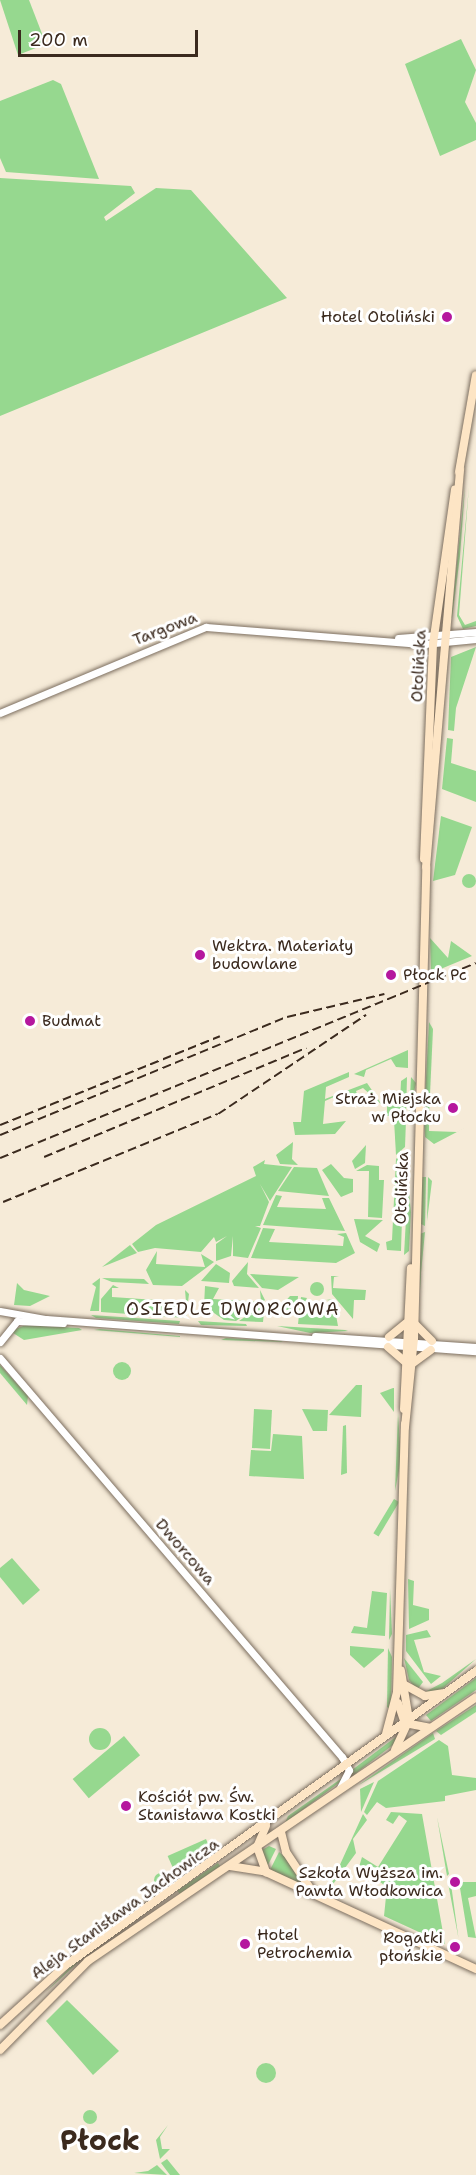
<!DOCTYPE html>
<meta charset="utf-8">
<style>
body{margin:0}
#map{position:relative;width:476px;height:2175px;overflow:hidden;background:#f6ebd8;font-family:"Shantell Sans",sans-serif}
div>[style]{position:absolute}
.green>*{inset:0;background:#96d88f;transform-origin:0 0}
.round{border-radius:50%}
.roads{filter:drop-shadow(0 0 2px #7c6e5f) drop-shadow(0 0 2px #7c6e5f)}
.tertiary>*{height:7px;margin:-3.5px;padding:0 3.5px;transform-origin:3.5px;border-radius:3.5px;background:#fff}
.secondary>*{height:8px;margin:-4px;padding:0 4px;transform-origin:4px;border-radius:4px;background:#fde5c5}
.rail>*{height:1.5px;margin-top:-0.75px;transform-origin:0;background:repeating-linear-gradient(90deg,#3b2a1e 0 9px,transparent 0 13.5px)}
.dots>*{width:16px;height:16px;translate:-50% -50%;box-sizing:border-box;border:3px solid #fff;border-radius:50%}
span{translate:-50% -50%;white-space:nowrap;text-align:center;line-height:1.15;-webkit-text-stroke:6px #fff;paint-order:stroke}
.poi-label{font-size:16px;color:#3b2a1e}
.right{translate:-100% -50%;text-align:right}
.left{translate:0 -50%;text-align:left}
.street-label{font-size:16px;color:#3b2a1e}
.neighbourhood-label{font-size:18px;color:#3b2a1e;letter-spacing:1.5px}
.town-label{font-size:28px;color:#3b2a1e;font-weight:700}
.scale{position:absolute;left:18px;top:30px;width:180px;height:27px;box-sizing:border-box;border:3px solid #3b2a1e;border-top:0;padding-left:8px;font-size:18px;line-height:21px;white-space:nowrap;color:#3b2a1e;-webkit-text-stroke:4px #fff;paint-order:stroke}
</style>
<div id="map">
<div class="green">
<i style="clip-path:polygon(0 0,29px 0,46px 44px,18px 55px)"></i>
<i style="clip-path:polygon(461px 39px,476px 70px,465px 102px,476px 123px,476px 140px,440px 156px,405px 64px)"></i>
<i style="clip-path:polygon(53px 80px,61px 84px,99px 179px,6px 172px,0 158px,0 101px)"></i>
<i style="clip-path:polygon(0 178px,131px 186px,135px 193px,104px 217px,106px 221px,156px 188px,191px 190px,287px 298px,0 416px)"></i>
<i style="clip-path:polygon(469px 486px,459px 615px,465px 625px,476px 621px,476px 626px,463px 629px,457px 616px)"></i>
<i style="clip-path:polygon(465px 487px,460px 556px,452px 618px,451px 618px)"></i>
<i style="clip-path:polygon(476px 647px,456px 708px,454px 731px,448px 730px,451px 657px)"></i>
<i style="clip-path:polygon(447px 738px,453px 739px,451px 763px,476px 771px,476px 802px,442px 789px)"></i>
<i style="clip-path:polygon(441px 816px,472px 827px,455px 875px,433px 881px)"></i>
<i class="round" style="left:462px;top:874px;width:14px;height:14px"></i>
<i style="clip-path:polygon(430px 938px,448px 958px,451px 941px,472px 956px,431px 973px)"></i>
<i style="clip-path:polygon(429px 1022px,433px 1029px,429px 1116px,424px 1116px)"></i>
<i style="clip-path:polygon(408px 1050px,408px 1068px,396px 1067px,391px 1059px,366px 1070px,364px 1077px,354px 1074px)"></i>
<i style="clip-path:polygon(349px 1072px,349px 1077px,326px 1087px,325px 1099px,367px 1083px,382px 1105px,363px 1088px,356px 1091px,358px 1097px,343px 1093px,325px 1101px,323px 1124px,346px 1121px,335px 1134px,295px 1135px,293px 1122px,301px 1122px,304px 1091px)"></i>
<i style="clip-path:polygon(407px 1077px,406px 1115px,387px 1116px,387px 1105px,400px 1103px,401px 1081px)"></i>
<i style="clip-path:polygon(411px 1077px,416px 1083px,409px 1115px)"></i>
<i style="clip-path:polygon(394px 1120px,406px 1120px,405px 1147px,396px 1155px)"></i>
<i style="clip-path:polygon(424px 1120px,429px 1120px,429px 1131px,457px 1132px,476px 1122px,434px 1144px,425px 1137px)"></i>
<i style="clip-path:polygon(293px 1142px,292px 1159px,298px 1165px,280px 1164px,276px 1155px)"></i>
<i style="clip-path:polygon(366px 1145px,365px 1163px,355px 1169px,352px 1161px)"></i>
<i style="clip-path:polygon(404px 1151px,401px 1251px,387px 1250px,386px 1242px,392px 1240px,396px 1159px)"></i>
<i style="clip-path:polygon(265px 1160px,264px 1164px,292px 1167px,270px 1201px,260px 1184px,269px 1202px,260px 1226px,255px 1226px,261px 1228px,248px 1258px,233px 1256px,233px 1236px,231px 1256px,216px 1261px,216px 1244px,227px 1236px,216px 1242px,214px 1237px,201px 1252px,155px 1248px,138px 1252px,132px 1244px,156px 1225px,256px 1176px,253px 1167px)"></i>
<i style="clip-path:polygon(331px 1164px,344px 1178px,353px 1179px,353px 1192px,341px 1197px,322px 1170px)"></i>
<i style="clip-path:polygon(367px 1165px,379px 1166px,379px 1180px,384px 1180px,382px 1218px,368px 1217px,369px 1171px,356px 1171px)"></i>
<i style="clip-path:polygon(294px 1167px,317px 1168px,329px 1196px,278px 1191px)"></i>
<i style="clip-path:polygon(422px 1177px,426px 1177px,425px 1226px,419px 1223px)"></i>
<i style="clip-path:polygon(428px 1177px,432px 1181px,427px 1221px)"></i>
<i style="clip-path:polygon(408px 1182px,411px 1212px,409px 1251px,404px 1255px)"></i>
<i style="clip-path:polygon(276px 1195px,282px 1196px,277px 1207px,326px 1209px,322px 1198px,329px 1198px,345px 1231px,263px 1225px)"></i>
<i style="clip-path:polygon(354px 1219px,383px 1220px,365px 1236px,380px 1244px,377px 1252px,360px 1242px)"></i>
<i style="clip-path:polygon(263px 1228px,275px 1229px,269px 1242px,343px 1246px,344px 1237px,337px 1234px,346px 1233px,355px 1253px,336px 1263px,251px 1258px)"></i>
<i style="clip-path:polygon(425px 1232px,421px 1273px,421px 1291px,417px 1235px)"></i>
<i style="clip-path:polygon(130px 1245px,137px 1253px,102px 1267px)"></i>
<i style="clip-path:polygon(157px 1251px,156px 1264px,205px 1267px,201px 1254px,214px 1262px,182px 1286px,153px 1285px,146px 1270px)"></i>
<i style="clip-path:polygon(248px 1262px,247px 1274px,259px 1288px,234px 1286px,232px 1281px)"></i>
<i style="clip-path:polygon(216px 1264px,230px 1273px,229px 1283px,201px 1281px)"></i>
<i style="clip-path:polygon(250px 1274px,299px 1277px,278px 1290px,262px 1288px)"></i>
<i style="clip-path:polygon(331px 1276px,339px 1276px,334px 1277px,333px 1288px,366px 1290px,365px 1300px,354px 1300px,353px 1319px,332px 1294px)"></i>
<i style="clip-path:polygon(100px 1278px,99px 1311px,90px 1311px,96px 1287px,92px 1284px)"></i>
<i style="clip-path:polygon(102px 1278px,144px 1279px,149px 1284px,112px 1282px)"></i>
<i class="round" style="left:310px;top:1282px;width:14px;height:14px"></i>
<i style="clip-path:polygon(17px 1283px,24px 1290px,50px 1296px,30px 1306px,14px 1305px)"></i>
<i style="clip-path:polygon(113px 1285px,119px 1288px,112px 1288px,112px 1297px,186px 1302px,185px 1290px,189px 1294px,186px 1318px,101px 1312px,101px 1299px)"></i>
<i style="clip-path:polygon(205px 1286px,219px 1288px,213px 1299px,261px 1302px,260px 1290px,265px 1300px,236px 1321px,224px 1320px,204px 1306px)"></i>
<i style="clip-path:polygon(290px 1296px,298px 1296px,297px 1309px,277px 1311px)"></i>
<i style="clip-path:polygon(301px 1297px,307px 1298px,302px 1308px,332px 1310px,333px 1301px,326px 1300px,333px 1299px,338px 1326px,298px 1324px)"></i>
<i style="clip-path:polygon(265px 1303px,263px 1322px,239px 1321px)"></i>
<i style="clip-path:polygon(91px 1315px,180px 1321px,179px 1324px,96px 1318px)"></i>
<i style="clip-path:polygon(198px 1321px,246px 1324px,247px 1326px,201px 1325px)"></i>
<i style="clip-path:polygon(26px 1325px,79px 1328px,82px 1330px,24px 1340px,10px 1331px)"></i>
<i style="clip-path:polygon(277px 1326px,345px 1330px,348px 1331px,310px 1333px)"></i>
<i style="clip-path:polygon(100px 1329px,180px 1336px,180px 1337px,94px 1330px)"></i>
<i style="clip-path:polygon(226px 1338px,281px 1341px,283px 1342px,221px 1340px)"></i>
<i class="round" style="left:113px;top:1362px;width:18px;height:18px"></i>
<i style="clip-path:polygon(0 1365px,28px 1396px,27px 1405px,0 1373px)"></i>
<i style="clip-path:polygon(356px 1385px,362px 1385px,361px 1417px,329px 1415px)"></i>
<i style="clip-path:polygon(393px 1388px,394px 1388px,394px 1412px,380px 1393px)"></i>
<i style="left:254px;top:1409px;width:18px;height:39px;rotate:3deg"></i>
<i style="clip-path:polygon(302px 1409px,328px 1410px,327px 1431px,313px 1431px)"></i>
<i style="clip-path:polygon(398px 1413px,401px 1460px,395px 1491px)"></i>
<i style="clip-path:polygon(346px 1425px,347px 1473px,341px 1475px,343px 1426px)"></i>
<i style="clip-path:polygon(273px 1434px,302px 1436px,304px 1479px,249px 1476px,251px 1450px,271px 1451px)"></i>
<i style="left:394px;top:1499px;width:6px;height:40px;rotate:31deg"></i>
<i style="clip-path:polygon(12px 1558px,40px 1590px,23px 1605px,0 1577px,0 1568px)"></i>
<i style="clip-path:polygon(408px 1579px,414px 1581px,413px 1605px,429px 1609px,429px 1620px,409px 1629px)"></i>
<i style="clip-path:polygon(390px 1588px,392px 1634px,389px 1640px)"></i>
<i style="clip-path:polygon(372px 1591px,387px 1593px,385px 1636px,351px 1633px,354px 1626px,367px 1628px)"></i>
<i style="clip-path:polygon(427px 1630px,431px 1637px,414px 1640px,424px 1672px,441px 1676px,431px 1684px,406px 1651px,406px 1635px)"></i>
<i style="clip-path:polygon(350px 1646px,384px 1649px,384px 1651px,364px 1668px,350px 1655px)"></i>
<i style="clip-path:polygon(388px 1648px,392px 1657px,391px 1710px,387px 1707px)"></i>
<i style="clip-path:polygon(404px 1658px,423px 1682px,417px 1690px,409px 1680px)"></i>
<i style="clip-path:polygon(476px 1659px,440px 1691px,423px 1693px,442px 1683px)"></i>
<i style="clip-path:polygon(476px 1678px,476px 1690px,431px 1721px,426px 1715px)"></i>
<i style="clip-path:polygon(476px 1705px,476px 1712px,441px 1735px,436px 1731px)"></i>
<i class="round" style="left:89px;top:1728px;width:22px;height:22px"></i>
<i style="clip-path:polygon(401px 1733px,398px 1741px,351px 1777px,352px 1770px)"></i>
<i style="clip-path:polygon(433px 1733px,435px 1739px,359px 1785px,360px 1784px)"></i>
<i style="left:124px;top:1736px;width:25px;height:67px;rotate:50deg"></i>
<i style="clip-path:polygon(439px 1740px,448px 1746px,452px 1775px,476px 1778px,476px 1790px,445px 1796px,445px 1801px,386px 1808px,377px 1802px,367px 1815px,364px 1812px,378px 1781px)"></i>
<i style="clip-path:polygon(342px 1778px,340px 1782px,285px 1823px,288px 1816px)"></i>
<i style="clip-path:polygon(374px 1782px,361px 1812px,360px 1789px)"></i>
<i style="clip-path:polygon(391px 1812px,422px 1814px,445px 1944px,384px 1916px,387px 1887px,359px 1867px,362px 1857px,378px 1867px,407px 1821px,399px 1815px,393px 1824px,386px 1820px)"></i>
<i style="clip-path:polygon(363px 1814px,367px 1820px,353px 1839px,356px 1853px,328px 1891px)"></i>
<i style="clip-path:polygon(437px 1817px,449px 1874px,447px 1876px)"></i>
<i style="left:206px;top:1839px;width:12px;height:42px;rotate:66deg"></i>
<i style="clip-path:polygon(269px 1846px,276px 1849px,267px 1867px,262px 1850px)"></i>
<i style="clip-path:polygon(279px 1852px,284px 1856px,305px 1888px,270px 1870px)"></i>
<i style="left:218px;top:1863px;width:4px;height:49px;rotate:56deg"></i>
<i class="round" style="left:154px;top:1873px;width:14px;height:14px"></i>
<i style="clip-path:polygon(459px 1882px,476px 1882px,476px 1896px,468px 1898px,476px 1938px,468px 1937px)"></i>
<i style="clip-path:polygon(448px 1883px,451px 1884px,459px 1942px,459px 1941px)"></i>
<i style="clip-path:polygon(170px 1896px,84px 1957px,47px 1991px,73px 1964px)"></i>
<i style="clip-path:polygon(67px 2000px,119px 2051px,93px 2075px,46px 2021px)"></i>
<i class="round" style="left:256px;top:2063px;width:20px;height:20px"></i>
<i class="round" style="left:83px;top:2110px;width:14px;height:14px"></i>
<i style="clip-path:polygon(168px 2125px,160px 2137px,162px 2149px,170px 2149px,160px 2159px,156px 2140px)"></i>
<i style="clip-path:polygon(167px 2159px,180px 2175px,170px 2175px,161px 2163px)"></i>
<i style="clip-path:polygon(157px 2165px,167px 2175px,134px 2173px,148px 2171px)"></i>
</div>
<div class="roads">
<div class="tertiary">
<i style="left:398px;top:638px;width:78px;rotate:-4.4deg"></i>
<i style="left:0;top:713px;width:223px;rotate:-22.7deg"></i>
<i style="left:206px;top:627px;width:219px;rotate:4.5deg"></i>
<i style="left:424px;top:644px;width:52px;rotate:-5.5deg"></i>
<i style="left:0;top:1311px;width:47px;rotate:9.9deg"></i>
<i style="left:46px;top:1319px;width:431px;rotate:4.3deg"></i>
<i style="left:315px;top:1336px;width:161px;rotate:3.9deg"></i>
<i style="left:0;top:1342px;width:27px;rotate:-51deg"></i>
<i style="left:17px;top:1321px;width:46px;rotate:2.5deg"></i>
<i style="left:0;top:1358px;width:526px;rotate:49.4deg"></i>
<i style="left:342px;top:1757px;width:15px;rotate:62deg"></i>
<i style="left:349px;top:1770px;width:20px;rotate:117deg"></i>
</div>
<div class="secondary">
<i style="left:459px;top:472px;width:98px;rotate:-80.1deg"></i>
<i style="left:424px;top:859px;width:215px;rotate:-87.6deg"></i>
<i style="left:433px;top:644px;width:156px;rotate:-81.9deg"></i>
<i style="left:415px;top:1324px;width:24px;rotate:45deg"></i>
<i style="left:389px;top:1337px;width:22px;rotate:-39deg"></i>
<i style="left:388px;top:1347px;width:23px;rotate:41deg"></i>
<i style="left:413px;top:1363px;width:22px;rotate:-36deg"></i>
<i style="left:404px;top:1409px;width:141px;rotate:-87.2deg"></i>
<i style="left:405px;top:1427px;width:88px;rotate:-84.2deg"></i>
<i style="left:414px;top:1339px;width:472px;rotate:-88.5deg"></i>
<i style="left:426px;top:867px;width:399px;rotate:-85.1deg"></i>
<i style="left:403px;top:1684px;width:25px;rotate:29deg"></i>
<i style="left:425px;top:1696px;width:18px;rotate:-9deg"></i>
<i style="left:398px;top:1703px;width:21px;rotate:71deg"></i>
<i style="left:405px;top:1723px;width:25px;rotate:11deg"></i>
<i style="left:386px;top:1734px;width:43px;rotate:-75.3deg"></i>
<i style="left:397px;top:1692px;width:268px;rotate:-88.3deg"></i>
<i style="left:395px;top:1750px;width:33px;rotate:-65deg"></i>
<i style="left:409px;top:1720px;width:50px;rotate:-99.3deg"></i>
<i style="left:266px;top:1826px;width:23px;rotate:113deg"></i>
<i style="left:257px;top:1847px;width:27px;rotate:70deg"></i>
<i style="left:281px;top:1832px;width:21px;rotate:76deg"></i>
<i style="left:286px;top:1852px;width:50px;rotate:56.3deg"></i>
<i style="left:230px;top:1866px;width:36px;rotate:9deg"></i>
<i style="left:266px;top:1872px;width:231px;rotate:24.8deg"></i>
<i style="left:0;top:2025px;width:89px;rotate:-42.3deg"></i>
<i style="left:66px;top:1965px;width:505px;rotate:-35.64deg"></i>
<i style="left:0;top:2050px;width:125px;rotate:-45.3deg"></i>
<i style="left:88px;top:1961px;width:469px;rotate:-34.2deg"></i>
</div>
</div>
<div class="rail">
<i style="left:0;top:1125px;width:237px;rotate:-22deg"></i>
<i style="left:0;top:1135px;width:310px;rotate:-22.4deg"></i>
<i style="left:287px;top:1017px;width:100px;rotate:-13.3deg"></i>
<i style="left:44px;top:1157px;width:284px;rotate:-22.6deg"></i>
<i style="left:0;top:1158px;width:514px;rotate:-22.28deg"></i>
<i style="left:3px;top:1202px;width:232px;rotate:-22.3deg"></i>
<i style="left:218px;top:1114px;width:178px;rotate:-33.8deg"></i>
</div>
<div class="dots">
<i style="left:447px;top:317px;background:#b5179e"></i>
<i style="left:200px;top:955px;background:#b5179e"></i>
<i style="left:391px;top:975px;background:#b5179e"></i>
<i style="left:30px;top:1021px;background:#b5179e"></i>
<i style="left:453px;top:1108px;background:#b5179e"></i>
<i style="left:126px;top:1806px;background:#b5179e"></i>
<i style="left:455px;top:1882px;background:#b5179e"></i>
<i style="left:245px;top:1944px;background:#b5179e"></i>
<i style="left:455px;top:1947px;background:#b5179e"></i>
</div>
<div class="poi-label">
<span class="right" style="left:435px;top:317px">Hotel Otoliński</span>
<span class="left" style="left:212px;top:955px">Wektra. Materiały<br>budowlane</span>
<span class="left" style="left:403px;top:975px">Płock Pc</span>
<span class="left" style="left:42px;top:1021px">Budmat</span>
<span class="right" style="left:441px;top:1108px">Straż Miejska<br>w Płocku</span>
<span class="left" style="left:138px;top:1806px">Kościół pw. Św.<br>Stanisława Kostki</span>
<span class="right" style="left:443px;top:1882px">Szkoła Wyższa im.<br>Pawła Włodkowica</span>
<span class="left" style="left:257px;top:1944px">Hotel<br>Petrochemia</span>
<span class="right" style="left:443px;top:1947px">Rogatki<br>płońskie</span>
</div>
<div class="street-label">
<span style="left:165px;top:629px;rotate:-21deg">Targowa</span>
<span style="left:419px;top:666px;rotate:-87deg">Otolińska</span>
<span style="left:402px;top:1188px;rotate:-88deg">Otolińska</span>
<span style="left:185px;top:1552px;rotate:49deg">Dworcowa</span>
<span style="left:125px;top:1909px;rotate:-36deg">Aleja Stanisława Jachowicza</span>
</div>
<div class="neighbourhood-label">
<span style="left:233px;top:1309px">OSIEDLE DWORCOWA</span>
</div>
<div class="town-label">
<span style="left:100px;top:2140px">Płock</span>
</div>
<div class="scale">200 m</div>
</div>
